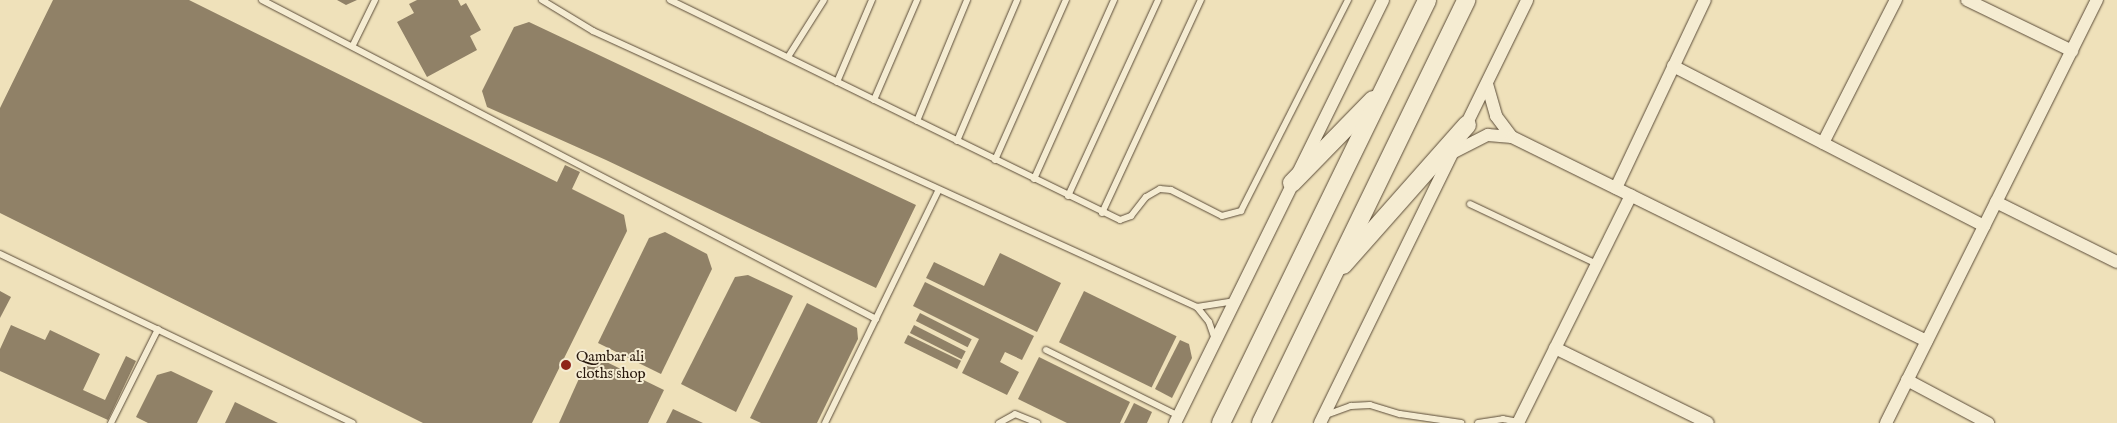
<!DOCTYPE html>
<style>
body{margin:0}
#map{position:relative;width:2117px;height:423px;overflow:hidden;background:#efe1ba;font-family:"IM FELL English",serif}
div>[style]{position:absolute}
.building>*{inset:0;background:#908167;transform-origin:0 0}
.roads{filter:drop-shadow(0 0 1px #5a4b38) drop-shadow(0 0 1px #5a4b38)}
.service>*{height:6px;margin:-3px;padding:0 3px;transform-origin:3px;border-radius:3px;background:#f5ecd2}
.minor>*{height:12px;margin:-6px;padding:0 6px;transform-origin:6px;border-radius:6px;background:#f5ecd2}
.secondary>*{height:18px;margin:-9px;padding:0 9px;transform-origin:9px;border-radius:9px;background:#f5ecd2}
.dots>*{width:14px;height:14px;translate:-50% -50%;box-sizing:border-box;border:2px solid #f5ecd2;border-radius:50%}
span{translate:-50% -50%;white-space:nowrap;text-align:center;line-height:1.15;-webkit-text-stroke:4px #f5ecd2;paint-order:stroke}
.poi-label{font-size:15px;color:#29190d}
.left{translate:0 -50%;text-align:left}
</style>
<div id="map">
<div class="building">
<i style="clip-path:polygon(53px 0,189px 0,557px 182px,565px 165px,580px 172px,572px 189px,624px 215px,627px 231px,532px 423px,423px 423px,0 213px,0 108px)"></i>
<i style="clip-path:polygon(337px 0,357px 0,346px 5px)"></i>
<i style="clip-path:polygon(417px 0,458px 0,461px 6px,466px 3px,481px 30px,470px 36px,477px 50px,427px 77px,397px 22px,414px 13px,409px 4px)"></i>
<i style="clip-path:polygon(529px 22px,916px 205px,876px 288px,606px 160px,487px 107px,482px 91px,514px 27px)"></i>
<i style="clip-path:polygon(665px 232px,707px 254px,712px 269px,661px 374px,598px 343px,649px 238px)"></i>
<i style="clip-path:polygon(1000px 253px,1061px 283px,1037px 332px,926px 278px,934px 262px,984px 286px)"></i>
<i style="clip-path:polygon(748px 275px,793px 296px,736px 412px,681px 384px,735px 277px)"></i>
<i style="clip-path:polygon(925px 282px,1034px 336px,1022px 360px,1005px 352px,1000px 362px,1019px 372px,1007px 395px,962px 373px,979px 339px,913px 306px)"></i>
<i style="clip-path:polygon(0 291px,11px 297px,0 318px)"></i>
<i style="left:1084px;top:291px;width:103px;height:57px;rotate:26deg"></i>
<i style="clip-path:polygon(807px 303px,857px 328px,858px 339px,817px 423px,761px 423px,750px 418px)"></i>
<i style="left:920px;top:313px;width:58px;height:9px;rotate:27deg"></i>
<i style="clip-path:polygon(11px 325px,45px 340px,50px 330px,100px 354px,83px 390px,105px 400px,126px 356px,136px 361px,108px 420px,0 371px,0 349px)"></i>
<i style="left:914px;top:325px;width:58px;height:9px;rotate:27deg"></i>
<i style="left:908px;top:335px;width:59px;height:9px;rotate:26deg"></i>
<i style="clip-path:polygon(1180px 340px,1189px 344px,1192px 358px,1172px 398px,1155px 389px)"></i>
<i style="clip-path:polygon(590px 354px,664px 390px,648px 423px,559px 423px)"></i>
<i style="clip-path:polygon(1039px 357px,1130px 402px,1120px 423px,1067px 423px,1018px 399px)"></i>
<i style="clip-path:polygon(171px 371px,213px 391px,197px 423px,148px 423px,136px 417px,157px 375px)"></i>
<i style="clip-path:polygon(235px 402px,278px 423px,225px 423px)"></i>
<i style="clip-path:polygon(1134px 403px,1152px 412px,1147px 423px,1124px 423px)"></i>
<i style="clip-path:polygon(673px 409px,703px 423px,666px 423px)"></i>
</div>
<div class="roads">
<div class="service">
<i style="left:262px;top:0;width:692px;rotate:27.45deg"></i>
<i style="left:542px;top:0;width:60px;rotate:31.3deg"></i>
<i style="left:593px;top:31px;width:664px;rotate:24.56deg"></i>
<i style="left:1197px;top:307px;width:19px;rotate:51deg"></i>
<i style="left:1209px;top:322px;width:18px;rotate:71deg"></i>
<i style="left:670px;top:0;width:501px;rotate:26.05deg"></i>
<i style="left:1120px;top:220px;width:12px;rotate:-20deg"></i>
<i style="left:1131px;top:216px;width:24px;rotate:-52deg"></i>
<i style="left:1146px;top:197px;width:16px;rotate:-30deg"></i>
<i style="left:1160px;top:189px;width:11px;rotate:5deg"></i>
<i style="left:1171px;top:190px;width:57px;rotate:27deg"></i>
<i style="left:1222px;top:216px;width:20px;rotate:-15deg"></i>
<i style="left:1241px;top:211px;width:237px;rotate:-63.1deg"></i>
<i style="left:353px;top:45px;width:50px;rotate:-63.9deg"></i>
<i style="left:788px;top:57px;width:67px;rotate:-57.7deg"></i>
<i style="left:837px;top:82px;width:89px;rotate:-66.9deg"></i>
<i style="left:874px;top:100px;width:109px;rotate:-66.7deg"></i>
<i style="left:917px;top:121px;width:131px;rotate:-67.5deg"></i>
<i style="left:957px;top:141px;width:153px;rotate:-66.9deg"></i>
<i style="left:995px;top:160px;width:175px;rotate:-66.1deg"></i>
<i style="left:1034px;top:179px;width:196px;rotate:-65.9deg"></i>
<i style="left:1068px;top:196px;width:216px;rotate:-65.3deg"></i>
<i style="left:1470px;top:204px;width:140px;rotate:25.3deg"></i>
<i style="left:1102px;top:213px;width:235px;rotate:-65.1deg"></i>
<i style="left:0;top:254px;width:391px;rotate:25.6deg"></i>
<i style="left:1197px;top:307px;width:37px;rotate:-9deg"></i>
<i style="left:1046px;top:350px;width:148px;rotate:26.4deg"></i>
<i style="left:1326px;top:415px;width:27px;rotate:-20deg"></i>
<i style="left:1351px;top:406px;width:19px;rotate:-3deg"></i>
<i style="left:1370px;top:405px;width:31px;rotate:17deg"></i>
<i style="left:1400px;top:414px;width:62px;rotate:8.4deg"></i>
<i style="left:111px;top:423px;width:105px;rotate:-63.4deg"></i>
<i style="left:825px;top:423px;width:258px;rotate:-64deg"></i>
<i style="left:999px;top:423px;width:18px;rotate:-29deg"></i>
<i style="left:1015px;top:414px;width:24px;rotate:22deg"></i>
<i style="left:1478px;top:423px;width:25px;rotate:-9deg"></i>
<i style="left:1503px;top:419px;width:16px;rotate:11deg"></i>
</div>
<div class="minor">
<i style="left:1967px;top:0;width:117px;rotate:25.9deg"></i>
<i style="left:1673px;top:66px;width:350px;rotate:27.2deg"></i>
<i style="left:1487px;top:84px;width:33px;rotate:74deg"></i>
<i style="left:1496px;top:116px;width:26px;rotate:53deg"></i>
<i style="left:1823px;top:143px;width:161px;rotate:-63deg"></i>
<i style="left:1454px;top:152px;width:38px;rotate:-27deg"></i>
<i style="left:1488px;top:135px;width:24px;rotate:5deg"></i>
<i style="left:1512px;top:137px;width:462px;rotate:26.2deg"></i>
<i style="left:1616px;top:188px;width:208px;rotate:-64.7deg"></i>
<i style="left:1996px;top:202px;width:135px;rotate:26.4deg"></i>
<i style="left:1555px;top:348px;width:170px;rotate:26.1deg"></i>
<i style="left:1907px;top:380px;width:92px;rotate:28deg"></i>
<i style="left:1175px;top:423px;width:471px;rotate:-63.8deg"></i>
<i style="left:1320px;top:423px;width:471px;rotate:-63.9deg"></i>
<i style="left:1518px;top:423px;width:254px;rotate:-63.6deg"></i>
<i style="left:1886px;top:423px;width:473px;rotate:-63.5deg"></i>
</div>
<div class="secondary">
<i style="left:1292px;top:183px;width:116px;rotate:-45.7deg"></i>
<i style="left:1343px;top:265px;width:187px;rotate:-48.5deg"></i>
<i style="left:1221px;top:423px;width:470px;rotate:-64deg"></i>
<i style="left:1261px;top:423px;width:470px;rotate:-64.1deg"></i>
</div>
</div>
<div class="dots">
<i style="left:566px;top:365px;background:#8f2418"></i>
</div>
<div class="poi-label">
<span class="left" style="left:576px;top:365px">Qambar ali<br>cloths shop</span>
</div>
</div>
